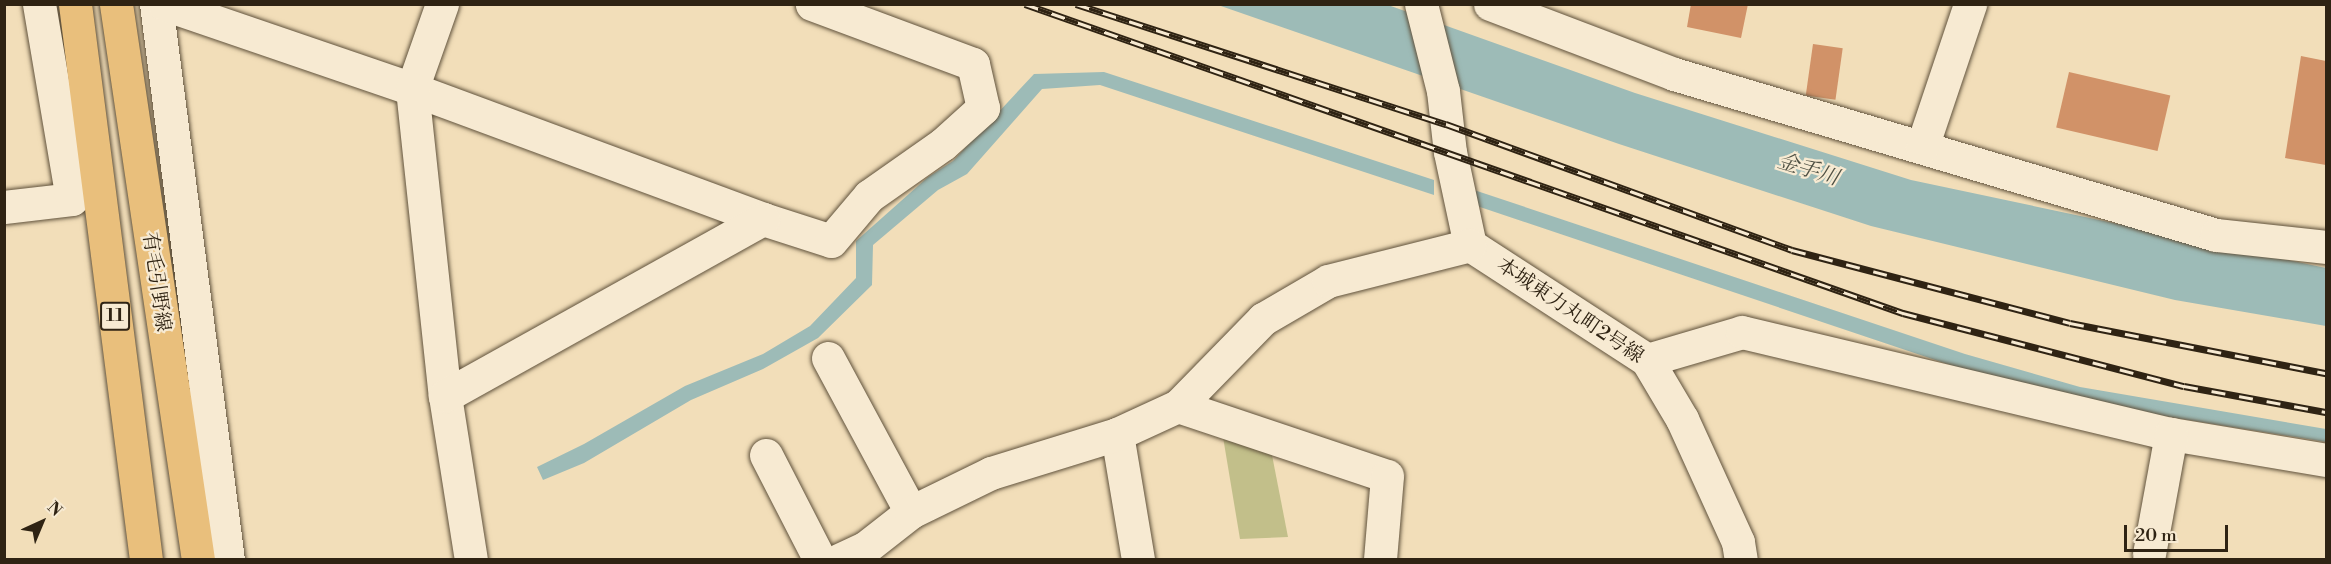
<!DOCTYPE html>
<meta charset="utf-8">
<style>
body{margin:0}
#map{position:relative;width:2331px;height:564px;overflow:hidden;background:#f2deb9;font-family:"Libre Bodoni","Noto Serif JP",serif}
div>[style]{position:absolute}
.green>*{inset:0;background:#c2bf8a}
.water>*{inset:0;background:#9dbbb7}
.building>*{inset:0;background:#d19268;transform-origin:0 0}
.roads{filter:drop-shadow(0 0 2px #60523c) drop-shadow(0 0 2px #60523c)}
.minor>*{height:33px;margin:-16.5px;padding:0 16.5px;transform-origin:16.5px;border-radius:16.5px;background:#f7ead2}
.primary>*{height:33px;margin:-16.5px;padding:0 16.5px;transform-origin:16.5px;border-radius:16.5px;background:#e9bf7c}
.rail>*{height:7px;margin-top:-3.5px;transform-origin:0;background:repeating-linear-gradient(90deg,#f7ead2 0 14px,#2f2313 0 28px);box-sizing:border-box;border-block:2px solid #2f2313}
span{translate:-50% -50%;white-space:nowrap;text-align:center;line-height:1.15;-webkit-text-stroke:4.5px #f7ead2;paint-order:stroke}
.shield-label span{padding:2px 4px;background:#f7ead2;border:2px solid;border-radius:4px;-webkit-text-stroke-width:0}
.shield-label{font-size:18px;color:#2f2313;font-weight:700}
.street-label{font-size:20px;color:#2f2313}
.water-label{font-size:21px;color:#505144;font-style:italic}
.frame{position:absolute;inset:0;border:6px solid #2f2313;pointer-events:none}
.north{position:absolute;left:12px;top:492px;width:60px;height:60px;-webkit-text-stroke:4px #f7ead2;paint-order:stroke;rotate:44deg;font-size:16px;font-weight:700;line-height:24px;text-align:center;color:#2f2313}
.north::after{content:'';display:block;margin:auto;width:21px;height:27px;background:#2f2313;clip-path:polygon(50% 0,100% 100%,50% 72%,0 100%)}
.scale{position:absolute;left:2124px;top:525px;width:104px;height:27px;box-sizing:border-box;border:3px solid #2f2313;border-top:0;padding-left:8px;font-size:18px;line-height:21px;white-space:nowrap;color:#2f2313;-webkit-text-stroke:4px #f7ead2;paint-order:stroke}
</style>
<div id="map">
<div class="green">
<i style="clip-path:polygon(1223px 437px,1271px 450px,1288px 537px,1240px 539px)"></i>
</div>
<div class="water">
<i style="clip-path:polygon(1218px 5px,1388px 5px,1635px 93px,1911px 180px,2326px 268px,2326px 326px,2175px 300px,1871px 226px,1619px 144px)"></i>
<i style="clip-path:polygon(1104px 72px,1434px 180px,1434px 195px,1100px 85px,1042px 89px,967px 174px,938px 190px,873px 245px,872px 285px,818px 338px,763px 369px,691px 400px,584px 463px,543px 480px,537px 467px,584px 444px,685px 386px,763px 354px,810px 326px,856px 278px,856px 241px,928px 177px,953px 161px,1034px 74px)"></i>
<i style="clip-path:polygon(1474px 190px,1965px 354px,2080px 387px,2326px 429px,2326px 442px,2101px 406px,1971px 372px,1477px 206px)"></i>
</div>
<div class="building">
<i style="clip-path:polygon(1691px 4px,1748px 4px,1741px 38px,1687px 27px)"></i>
<i style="left:1813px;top:44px;width:30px;height:52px;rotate:8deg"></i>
<i style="clip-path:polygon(2301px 56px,2326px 61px,2326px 165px,2285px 158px)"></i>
<i style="left:2069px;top:72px;width:104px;height:57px;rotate:13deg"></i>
</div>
<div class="roads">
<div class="minor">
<i style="left:156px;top:4px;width:561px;rotate:82.62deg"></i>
<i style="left:164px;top:4px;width:262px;rotate:18.9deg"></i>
<i style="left:412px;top:89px;width:374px;rotate:20.3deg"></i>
<i style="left:763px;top:219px;width:71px;rotate:17.9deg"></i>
<i style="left:831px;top:241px;width:59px;rotate:-49.8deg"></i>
<i style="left:869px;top:196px;width:90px;rotate:-35.1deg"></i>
<i style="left:943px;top:144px;width:54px;rotate:-42deg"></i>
<i style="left:983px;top:108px;width:45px;rotate:-102.8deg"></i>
<i style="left:973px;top:64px;width:172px;rotate:-159.6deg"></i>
<i style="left:442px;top:4px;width:90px;rotate:109.4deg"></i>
<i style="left:412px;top:89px;width:309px;rotate:83.9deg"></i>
<i style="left:445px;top:396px;width:166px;rotate:81deg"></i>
<i style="left:1421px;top:4px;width:90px;rotate:75.8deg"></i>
<i style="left:1443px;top:91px;width:61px;rotate:83.5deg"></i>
<i style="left:1450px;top:152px;width:95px;rotate:77.9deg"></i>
<i style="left:1470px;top:245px;width:211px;rotate:33deg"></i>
<i style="left:1647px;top:360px;width:69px;rotate:59.3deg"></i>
<i style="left:1682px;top:419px;width:135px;rotate:65.5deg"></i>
<i style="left:1738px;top:542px;width:18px;rotate:81deg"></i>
<i style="left:1490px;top:4px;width:197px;rotate:20.8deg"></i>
<i style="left:1674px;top:74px;width:565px;rotate:16.54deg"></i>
<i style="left:2216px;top:235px;width:111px;rotate:6.2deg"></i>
<i style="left:1922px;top:147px;width:151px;rotate:-71.4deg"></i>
<i style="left:4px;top:207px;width:68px;rotate:-6.7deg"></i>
<i style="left:72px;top:199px;width:198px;rotate:-99.6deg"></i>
<i style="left:828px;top:358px;width:175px;rotate:61.7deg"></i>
<i style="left:1647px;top:360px;width:99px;rotate:-16.4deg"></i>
<i style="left:1742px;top:332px;width:441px;rotate:13.4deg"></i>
<i style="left:2171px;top:434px;width:157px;rotate:9.5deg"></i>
<i style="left:445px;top:396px;width:364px;rotate:-29.1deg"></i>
<i style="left:1178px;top:406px;width:220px;rotate:18.5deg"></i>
<i style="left:1387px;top:476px;width:84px;rotate:94.8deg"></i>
<i style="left:1117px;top:434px;width:128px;rotate:80.5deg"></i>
<i style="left:766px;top:455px;width:118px;rotate:62.8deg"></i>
<i style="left:2149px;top:554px;width:122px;rotate:-79.6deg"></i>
<i style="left:839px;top:560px;width:29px;rotate:-25deg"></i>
<i style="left:865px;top:548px;width:58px;rotate:-38deg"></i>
<i style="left:911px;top:512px;width:89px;rotate:-26deg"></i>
<i style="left:991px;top:473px;width:132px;rotate:-17.2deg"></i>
<i style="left:1117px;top:434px;width:67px;rotate:-24.7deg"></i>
<i style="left:1178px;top:406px;width:122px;rotate:-45.7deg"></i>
<i style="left:1263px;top:319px;width:75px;rotate:-30.3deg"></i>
<i style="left:1328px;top:281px;width:146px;rotate:-14.2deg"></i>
</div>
<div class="primary">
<i style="left:75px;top:4px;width:561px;rotate:82.72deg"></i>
<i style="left:116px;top:4px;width:562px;rotate:81.61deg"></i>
</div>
</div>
<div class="rail">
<i style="left:1025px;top:4px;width:931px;rotate:19.39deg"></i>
<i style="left:1903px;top:313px;width:290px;rotate:14.6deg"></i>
<i style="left:2184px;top:386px;width:144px;rotate:10.4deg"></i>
<i style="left:1076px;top:4px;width:389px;rotate:18deg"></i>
<i style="left:1446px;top:124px;width:368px;rotate:20deg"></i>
<i style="left:1792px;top:250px;width:287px;rotate:14.7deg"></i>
<i style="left:2070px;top:323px;width:261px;rotate:11.1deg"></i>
</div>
<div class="shield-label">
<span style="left:115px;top:316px">11</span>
</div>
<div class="street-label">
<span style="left:156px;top:282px;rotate:82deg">有毛引野線</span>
<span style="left:1570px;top:311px;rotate:34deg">本城東力丸町2号線</span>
</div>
<div class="water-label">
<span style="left:1808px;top:170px;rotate:17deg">金手川</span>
</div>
<div class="frame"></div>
<div class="north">N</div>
<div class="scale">20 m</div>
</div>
